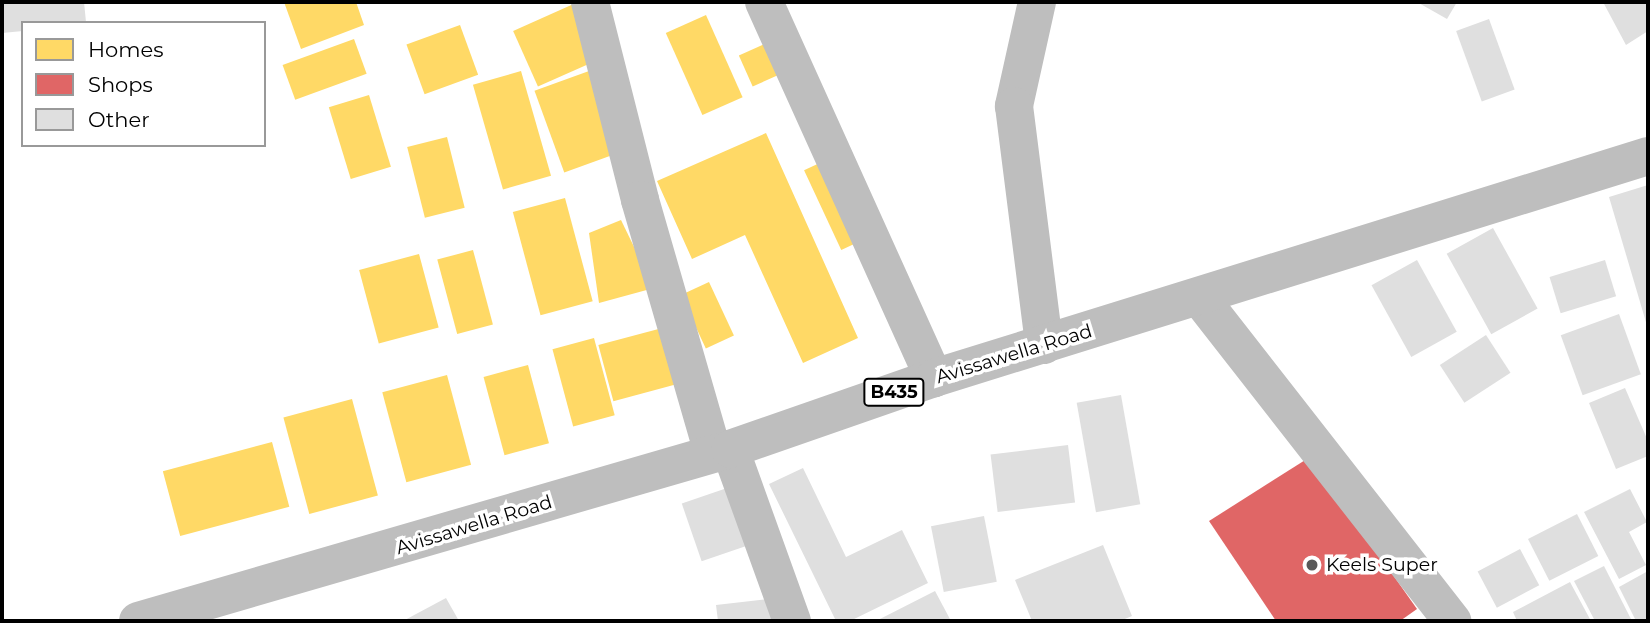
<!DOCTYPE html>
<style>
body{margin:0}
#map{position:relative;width:1650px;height:623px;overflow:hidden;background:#fff;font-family:Montserrat,sans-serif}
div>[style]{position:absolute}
.homes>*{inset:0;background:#ffd966;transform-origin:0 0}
.shops>*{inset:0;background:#e06666}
.building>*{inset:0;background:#dfdfdf;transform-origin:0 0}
.minor>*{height:38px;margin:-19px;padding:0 19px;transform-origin:19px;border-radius:19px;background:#bebebe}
.major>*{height:38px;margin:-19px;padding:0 19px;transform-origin:19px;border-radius:19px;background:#bebebe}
.dots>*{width:19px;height:19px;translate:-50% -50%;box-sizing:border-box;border:4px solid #fff;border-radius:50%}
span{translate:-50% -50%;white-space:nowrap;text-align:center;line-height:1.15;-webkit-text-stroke:7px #fff;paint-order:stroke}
.shield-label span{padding:2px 5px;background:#fff;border:2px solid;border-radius:5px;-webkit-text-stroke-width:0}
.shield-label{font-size:18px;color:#000;font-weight:700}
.street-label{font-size:19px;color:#000}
.poi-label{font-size:19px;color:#000}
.left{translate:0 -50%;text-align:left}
.frame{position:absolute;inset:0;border:4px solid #000;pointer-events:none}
.legend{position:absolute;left:21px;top:21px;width:245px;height:126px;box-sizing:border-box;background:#fff;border:2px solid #999;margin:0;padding:9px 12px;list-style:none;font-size:21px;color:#000}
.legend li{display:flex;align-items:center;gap:14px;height:35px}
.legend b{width:35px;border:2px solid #999}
</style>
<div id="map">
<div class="homes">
<i style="clip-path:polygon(284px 2px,356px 2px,364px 25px,301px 49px)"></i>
<i style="left:578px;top:2px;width:61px;height:71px;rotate:66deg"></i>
<i style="left:706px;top:15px;width:90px;height:44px;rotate:66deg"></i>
<i style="left:460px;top:25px;width:53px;height:57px;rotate:70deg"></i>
<i style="left:354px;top:39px;width:37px;height:76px;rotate:70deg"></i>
<i style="left:769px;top:42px;width:34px;height:33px;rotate:66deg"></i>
<i style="left:521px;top:71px;width:109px;height:50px;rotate:74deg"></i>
<i style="left:589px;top:71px;width:87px;height:58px;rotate:70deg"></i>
<i style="left:369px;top:95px;width:75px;height:42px;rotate:73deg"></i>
<i style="clip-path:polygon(766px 133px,858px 338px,803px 363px,745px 235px,692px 259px,657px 181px)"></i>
<i style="left:447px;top:137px;width:73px;height:41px;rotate:76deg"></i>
<i style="left:824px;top:161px;width:88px;height:22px;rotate:65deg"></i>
<i style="left:565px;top:198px;width:107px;height:54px;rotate:75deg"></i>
<i style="clip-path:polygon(621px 220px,654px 288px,599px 303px,589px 233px)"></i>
<i style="left:473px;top:250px;width:77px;height:37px;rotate:75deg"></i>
<i style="left:419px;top:254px;width:76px;height:62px;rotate:75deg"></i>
<i style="left:709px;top:282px;width:59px;height:31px;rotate:65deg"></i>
<i style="left:666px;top:327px;width:58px;height:70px;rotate:75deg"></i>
<i style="left:594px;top:338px;width:80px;height:43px;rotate:75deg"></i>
<i style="left:528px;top:365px;width:81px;height:46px;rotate:75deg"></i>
<i style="left:447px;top:375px;width:93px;height:67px;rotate:75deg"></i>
<i style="left:352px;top:399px;width:100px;height:71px;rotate:75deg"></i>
<i style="left:272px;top:442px;width:67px;height:113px;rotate:75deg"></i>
</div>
<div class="shops">
<i style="clip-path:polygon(1310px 457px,1417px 609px,1400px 621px,1276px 621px,1209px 521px)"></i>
</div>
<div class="building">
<i style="clip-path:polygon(2px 2px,84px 2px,86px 22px,23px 23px,23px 31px,2px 33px)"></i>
<i style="clip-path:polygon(1417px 2px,1457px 2px,1447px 19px)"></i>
<i style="clip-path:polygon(1603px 2px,1648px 2px,1648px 31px,1626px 45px)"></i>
<i style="left:1489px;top:19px;width:75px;height:35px;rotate:70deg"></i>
<i style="clip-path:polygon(1648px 185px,1648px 329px,1609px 197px)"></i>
<i style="left:1493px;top:228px;width:92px;height:53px;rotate:61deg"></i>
<i style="left:1417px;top:260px;width:82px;height:52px;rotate:61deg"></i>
<i style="left:1605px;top:260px;width:38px;height:58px;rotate:73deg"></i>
<i style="left:1619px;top:314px;width:64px;height:62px;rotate:70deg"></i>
<i style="left:1486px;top:335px;width:45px;height:55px;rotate:57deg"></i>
<i style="clip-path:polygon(1625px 388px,1648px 441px,1648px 456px,1616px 469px,1589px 403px)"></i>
<i style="left:1121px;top:395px;width:111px;height:45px;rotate:80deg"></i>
<i style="left:1068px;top:445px;width:58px;height:78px;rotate:83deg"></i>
<i style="clip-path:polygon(803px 468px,846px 557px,902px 530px,928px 583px,850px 621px,836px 621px,769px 484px)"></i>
<i style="left:730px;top:487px;width:61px;height:51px;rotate:71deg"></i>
<i style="clip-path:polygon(1630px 489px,1647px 522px,1629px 532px,1646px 565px,1619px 579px,1584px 512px)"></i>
<i style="left:1577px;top:514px;width:47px;height:55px;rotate:63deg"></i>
<i style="left:984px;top:516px;width:67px;height:54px;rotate:79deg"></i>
<i style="clip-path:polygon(1103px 545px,1132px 616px,1120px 621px,1032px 621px,1015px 580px)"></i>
<i style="left:1520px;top:549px;width:41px;height:48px;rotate:62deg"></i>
<i style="clip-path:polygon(1604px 566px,1632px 621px,1595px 621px,1574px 581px)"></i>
<i style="clip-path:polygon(1648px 571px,1648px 621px,1636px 621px,1619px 587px)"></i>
<i style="clip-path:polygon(1570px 582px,1591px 621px,1517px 621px,1513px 612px)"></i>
<i style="clip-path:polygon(935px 591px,951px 621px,876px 621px)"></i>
<i style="clip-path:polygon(446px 598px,459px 621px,403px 621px)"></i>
<i style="clip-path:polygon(777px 598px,780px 621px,718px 621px,716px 605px)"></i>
</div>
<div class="minor">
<i style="left:590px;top:2px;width:204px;rotate:75.8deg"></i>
<i style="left:640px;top:200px;width:263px;rotate:73.9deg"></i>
<i style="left:764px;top:2px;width:413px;rotate:65.7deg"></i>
<i style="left:1037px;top:2px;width:107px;rotate:102.5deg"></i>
<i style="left:1014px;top:106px;width:241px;rotate:82.8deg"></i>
<i style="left:1200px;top:298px;width:410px;rotate:52deg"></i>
<i style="left:730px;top:449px;width:183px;rotate:70.2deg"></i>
</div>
<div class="major">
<i style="left:138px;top:621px;width:616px;rotate:-16.2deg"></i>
<i style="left:730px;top:449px;width:216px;rotate:-19.2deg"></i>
<i style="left:934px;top:378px;width:748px;rotate:-17.27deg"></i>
</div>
<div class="dots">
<i style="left:1312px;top:565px;background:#595959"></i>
</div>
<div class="shield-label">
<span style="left:894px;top:392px">B435</span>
</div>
<div class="street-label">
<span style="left:1014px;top:354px;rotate:-17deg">Avissawella Road</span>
<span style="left:474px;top:525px;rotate:-17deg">Avissawella Road</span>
</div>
<div class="poi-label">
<span class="left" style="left:1326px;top:565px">Keels Super</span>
</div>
<div class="frame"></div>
<ul class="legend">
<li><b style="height:19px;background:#ffd966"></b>Homes</li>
<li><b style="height:19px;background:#e06666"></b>Shops</li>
<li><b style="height:19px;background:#dfdfdf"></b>Other</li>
</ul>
</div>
